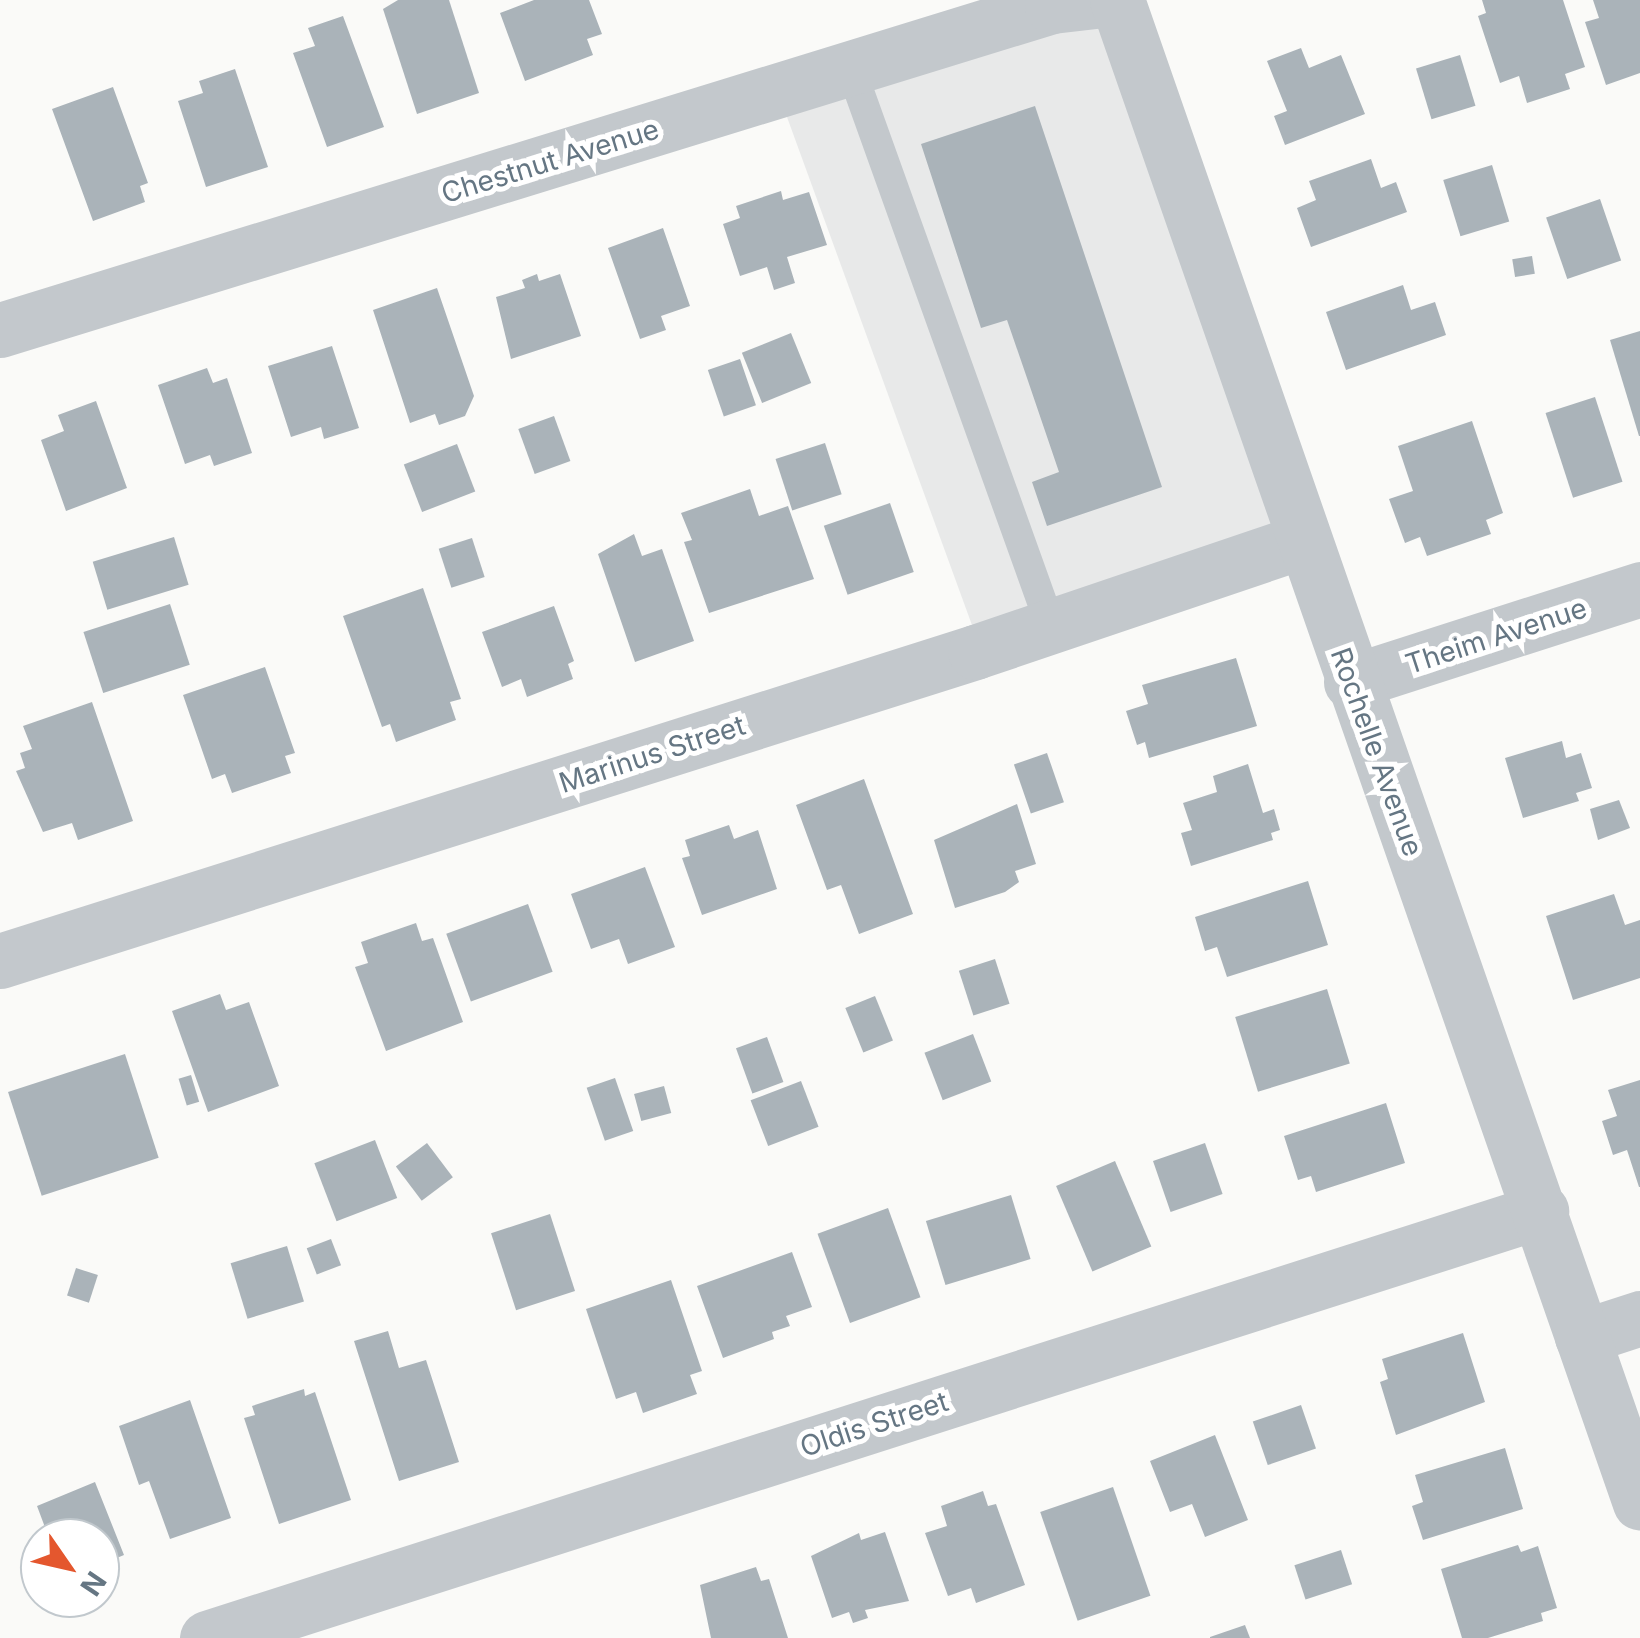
<!DOCTYPE html>
<style>
body{margin:0}
#map{position:relative;width:1640px;height:1638px;overflow:hidden;background:#fafaf8;font-family:Inter,sans-serif}
div>[style]{position:absolute}
.built>*{inset:0;background:#e8e9e9;transform-origin:0 0}
.building>*{inset:0;background:#aab3b9;transform-origin:0 0}
.service>*{height:30px;margin:-15px;padding:0 15px;transform-origin:15px;border-radius:15px;background:#c3c8cc}
.minor>*{height:55px;margin:-27.5px;padding:0 27.5px;transform-origin:27.5px;border-radius:27.5px;background:#c3c8cc}
.tertiary>*{height:55px;margin:-27.5px;padding:0 27.5px;transform-origin:27.5px;border-radius:27.5px;background:#c3c8cc}
span{translate:-50% -50%;white-space:nowrap;text-align:center;line-height:1.15;-webkit-text-stroke:10px #fff;paint-order:stroke}
.street-label{font-size:28px;color:#657683}
.north{position:absolute;left:20px;top:1518px;width:100px;height:100px;box-sizing:border-box;background:#fff;border:2px solid #c1c8cd;border-radius:50%;rotate:124deg;font-size:28px;font-weight:700;line-height:40px;text-align:center;color:#657683}
.north::after{content:'';display:block;margin:auto;width:35px;height:45px;background:#e4572e;clip-path:polygon(50% 0,100% 100%,50% 72%,0 100%)}
</style>
<div id="map">
<div class="built">
<i style="left:1102px;top:0;width:577px;height:336px;rotate:70deg"></i>
</div>
<div class="building">
<i style="clip-path:polygon(398px 0,449px 0,479px 93px,417px 114px,383px 9px)"></i>
<i style="clip-path:polygon(534px 0,589px 0,602px 34px,587px 39px,593px 55px,525px 81px,500px 13px)"></i>
<i style="clip-path:polygon(1482px 0,1563px 0,1585px 67px,1565px 74px,1570px 89px,1527px 103px,1519px 76px,1500px 83px,1478px 16px,1486px 13px)"></i>
<i style="clip-path:polygon(1593px 0,1640px 0,1640px 73px,1606px 85px,1585px 22px,1599px 18px)"></i>
<i style="clip-path:polygon(343px 16px,384px 127px,327px 147px,293px 53px,315px 46px,308px 28px)"></i>
<i style="clip-path:polygon(1301px 48px,1309px 68px,1341px 55px,1365px 114px,1285px 145px,1274px 116px,1287px 111px,1267px 61px)"></i>
<i style="left:1460px;top:55px;width:53px;height:46px;rotate:73deg"></i>
<i style="clip-path:polygon(235px 69px,268px 167px,206px 187px,178px 101px,203px 93px,199px 81px)"></i>
<i style="clip-path:polygon(113px 87px,148px 183px,140px 186px,145px 202px,93px 221px,52px 109px)"></i>
<i style="clip-path:polygon(1035px 106px,1162px 487px,1047px 526px,1032px 482px,1059px 472px,1027px 378px,1007px 320px,981px 328px,921px 144px)"></i>
<i style="clip-path:polygon(1371px 159px,1381px 188px,1396px 182px,1407px 212px,1311px 247px,1297px 208px,1316px 200px,1309px 181px)"></i>
<i style="left:1492px;top:165px;width:59px;height:51px;rotate:73deg"></i>
<i style="clip-path:polygon(781px 191px,783px 200px,809px 192px,827px 245px,787px 257px,795px 283px,774px 290px,767px 267px,740px 276px,723px 224px,740px 218px,736px 206px)"></i>
<i style="left:1600px;top:199px;width:65px;height:57px;rotate:71deg"></i>
<i style="clip-path:polygon(663px 228px,690px 306px,661px 316px,666px 330px,640px 339px,608px 248px)"></i>
<i style="left:1532px;top:256px;width:18px;height:20px;rotate:81deg"></i>
<i style="clip-path:polygon(537px 274px,539px 281px,560px 274px,581px 336px,511px 359px,496px 297px,525px 288px,522px 280px)"></i>
<i style="clip-path:polygon(1403px 285px,1411px 310px,1435px 302px,1446px 335px,1346px 370px,1326px 312px)"></i>
<i style="clip-path:polygon(437px 288px,474px 396px,465px 416px,439px 425px,435px 414px,410px 423px,373px 310px)"></i>
<i style="clip-path:polygon(1640px 331px,1640px 436px,1639px 436px,1610px 340px)"></i>
<i style="left:791px;top:333px;width:54px;height:53px;rotate:68deg"></i>
<i style="clip-path:polygon(332px 346px,359px 428px,324px 439px,321px 427px,291px 437px,268px 366px)"></i>
<i style="left:740px;top:359px;width:49px;height:34px;rotate:71deg"></i>
<i style="clip-path:polygon(207px 368px,213px 383px,227px 378px,252px 453px,214px 466px,210px 455px,185px 464px,158px 385px)"></i>
<i style="left:1595px;top:397px;width:89px;height:52px;rotate:72deg"></i>
<i style="clip-path:polygon(96px 401px,127px 488px,66px 511px,41px 440px,64px 431px,58px 415px)"></i>
<i style="left:554px;top:416px;width:48px;height:38px;rotate:70deg"></i>
<i style="clip-path:polygon(1472px 421px,1503px 513px,1486px 520px,1491px 534px,1427px 556px,1420px 537px,1405px 543px,1389px 499px,1413px 491px,1398px 446px)"></i>
<i style="left:825px;top:443px;width:54px;height:52px;rotate:72deg"></i>
<i style="left:457px;top:444px;width:51px;height:57px;rotate:69deg"></i>
<i style="clip-path:polygon(750px 489px,759px 516px,788px 506px,814px 579px,709px 613px,684px 542px,692px 540px,681px 513px)"></i>
<i style="left:890px;top:503px;width:73px;height:70px;rotate:71deg"></i>
<i style="clip-path:polygon(634px 534px,642px 556px,662px 549px,694px 641px,635px 662px,598px 554px)"></i>
<i style="left:174px;top:537px;width:50px;height:85px;rotate:73deg"></i>
<i style="left:472px;top:538px;width:41px;height:35px;rotate:72deg"></i>
<i style="clip-path:polygon(423px 588px,461px 699px,450px 702px,456px 720px,396px 742px,390px 724px,382px 727px,343px 616px)"></i>
<i style="left:170px;top:604px;width:64px;height:91px;rotate:72deg"></i>
<i style="clip-path:polygon(554px 606px,574px 661px,568px 664px,573px 679px,527px 697px,521px 679px,502px 687px,482px 632px)"></i>
<i style="clip-path:polygon(1236px 658px,1257px 726px,1149px 758px,1145px 742px,1137px 745px,1126px 711px,1148px 704px,1142px 685px)"></i>
<i style="clip-path:polygon(265px 667px,295px 753px,285px 756px,291px 773px,232px 793px,225px 774px,212px 779px,183px 695px)"></i>
<i style="clip-path:polygon(92px 702px,133px 821px,78px 840px,72px 823px,43px 832px,16px 771px,25px 768px,20px 753px,32px 749px,23px 726px)"></i>
<i style="clip-path:polygon(1562px 741px,1566px 758px,1581px 753px,1592px 788px,1576px 793px,1579px 801px,1523px 818px,1505px 758px)"></i>
<i style="left:1047px;top:753px;width:52px;height:35px;rotate:71deg"></i>
<i style="clip-path:polygon(1248px 764px,1263px 813px,1274px 809px,1280px 830px,1271px 833px,1273px 840px,1191px 866px,1181px 833px,1192px 830px,1183px 803px,1217px 792px,1213px 776px)"></i>
<i style="clip-path:polygon(864px 779px,913px 914px,859px 934px,841px 885px,827px 890px,796px 805px)"></i>
<i style="clip-path:polygon(1619px 800px,1630px 828px,1598px 840px,1590px 809px)"></i>
<i style="clip-path:polygon(1017px 804px,1036px 864px,1015px 871px,1019px 882px,1005px 892px,955px 908px,934px 840px)"></i>
<i style="clip-path:polygon(729px 825px,734px 839px,758px 830px,777px 889px,702px 915px,682px 858px,690px 856px,685px 840px)"></i>
<i style="clip-path:polygon(645px 867px,675px 947px,628px 964px,619px 939px,591px 949px,571px 894px)"></i>
<i style="clip-path:polygon(1308px 881px,1328px 945px,1227px 977px,1217px 947px,1205px 951px,1195px 917px)"></i>
<i style="clip-path:polygon(1614px 894px,1625px 925px,1640px 920px,1640px 978px,1573px 1000px,1546px 916px)"></i>
<i style="left:528px;top:904px;width:72px;height:87px;rotate:70deg"></i>
<i style="clip-path:polygon(416px 923px,422px 941px,433px 938px,463px 1022px,386px 1051px,355px 967px,368px 963px,361px 942px)"></i>
<i style="left:995px;top:959px;width:47px;height:38px;rotate:72deg"></i>
<i style="left:1327px;top:989px;width:78px;height:96px;rotate:73deg"></i>
<i style="clip-path:polygon(220px 994px,226px 1010px,249px 1002px,279px 1086px,208px 1112px,172px 1011px)"></i>
<i style="left:875px;top:996px;width:48px;height:32px;rotate:68deg"></i>
<i style="left:973px;top:1034px;width:51px;height:52px;rotate:69deg"></i>
<i style="left:767px;top:1037px;width:48px;height:33px;rotate:70deg"></i>
<i style="left:125px;top:1054px;width:109px;height:123px;rotate:72deg"></i>
<i style="left:191px;top:1075px;width:28px;height:13px;rotate:73deg"></i>
<i style="left:615px;top:1078px;width:56px;height:30px;rotate:71deg"></i>
<i style="clip-path:polygon(1640px 1080px,1640px 1187px,1639px 1187px,1627px 1150px,1613px 1155px,1602px 1121px,1617px 1116px,1608px 1090px)"></i>
<i style="left:801px;top:1081px;width:49px;height:54px;rotate:69deg"></i>
<i style="left:664px;top:1086px;width:28px;height:31px;rotate:75deg"></i>
<i style="clip-path:polygon(1386px 1103px,1405px 1163px,1316px 1192px,1311px 1176px,1298px 1180px,1284px 1136px)"></i>
<i style="left:375px;top:1140px;width:62px;height:65px;rotate:69deg"></i>
<i style="left:427px;top:1143px;width:43px;height:39px;rotate:53deg"></i>
<i style="left:1205px;top:1143px;width:54px;height:55px;rotate:71deg"></i>
<i style="left:1115px;top:1161px;width:93px;height:64px;rotate:67deg"></i>
<i style="left:1011px;top:1195px;width:67px;height:89px;rotate:73deg"></i>
<i style="left:888px;top:1208px;width:95px;height:75px;rotate:70deg"></i>
<i style="left:550px;top:1214px;width:81px;height:62px;rotate:72deg"></i>
<i style="left:331px;top:1239px;width:28px;height:26px;rotate:69deg"></i>
<i style="left:287px;top:1246px;width:58px;height:59px;rotate:73deg"></i>
<i style="clip-path:polygon(792px 1252px,812px 1307px,786px 1316px,790px 1326px,772px 1332px,774px 1339px,723px 1358px,697px 1286px)"></i>
<i style="left:76px;top:1268px;width:23px;height:29px;rotate:18deg"></i>
<i style="clip-path:polygon(671px 1280px,702px 1371px,690px 1375px,697px 1394px,643px 1413px,636px 1392px,616px 1399px,586px 1309px)"></i>
<i style="clip-path:polygon(388px 1331px,399px 1368px,426px 1360px,459px 1462px,399px 1481px,354px 1341px)"></i>
<i style="clip-path:polygon(1463px 1333px,1485px 1402px,1396px 1435px,1380px 1382px,1388px 1379px,1382px 1359px)"></i>
<i style="clip-path:polygon(304px 1389px,305px 1396px,315px 1392px,351px 1500px,279px 1524px,244px 1418px,255px 1415px,252px 1406px)"></i>
<i style="clip-path:polygon(190px 1400px,231px 1518px,170px 1539px,149px 1481px,139px 1485px,119px 1426px)"></i>
<i style="left:1301px;top:1405px;width:46px;height:51px;rotate:71deg"></i>
<i style="clip-path:polygon(1215px 1435px,1248px 1520px,1205px 1537px,1192px 1504px,1170px 1512px,1150px 1461px)"></i>
<i style="clip-path:polygon(1505px 1448px,1523px 1509px,1423px 1540px,1412px 1506px,1423px 1502px,1415px 1475px)"></i>
<i style="clip-path:polygon(95px 1482px,124px 1555px,100px 1565px,100px 1538px,49px 1538px,37px 1506px)"></i>
<i style="left:1113px;top:1487px;width:115px;height:77px;rotate:71deg"></i>
<i style="clip-path:polygon(983px 1491px,988px 1506px,996px 1504px,1025px 1585px,976px 1603px,971px 1588px,948px 1596px,925px 1533px,947px 1526px,941px 1506px)"></i>
<i style="clip-path:polygon(885px 1532px,909px 1601px,865px 1610px,868px 1618px,853px 1623px,849px 1612px,832px 1618px,811px 1556px,859px 1533px,861px 1540px)"></i>
<i style="clip-path:polygon(1518px 1545px,1521px 1552px,1538px 1546px,1557px 1608px,1541px 1613px,1543px 1621px,1488px 1638px,1462px 1638px,1441px 1569px)"></i>
<i style="left:1341px;top:1550px;width:36px;height:49px;rotate:72deg"></i>
<i style="clip-path:polygon(756px 1567px,761px 1581px,769px 1579px,788px 1638px,711px 1638px,700px 1585px)"></i>
<i style="clip-path:polygon(1245px 1625px,1250px 1638px,1210px 1638px,1210px 1637px)"></i>
</div>
<div class="service">
<i style="left:851px;top:69px;width:593px;rotate:70.28deg"></i>
</div>
<div class="minor">
<i style="left:0;top:330px;width:1101px;rotate:-17.12deg"></i>
<i style="left:1052px;top:6px;width:50px;rotate:-6.8deg"></i>
<i style="left:1351px;top:682px;width:304px;rotate:-17.8deg"></i>
<i style="left:0;top:961px;width:1023px;rotate:-17.58deg"></i>
<i style="left:975px;top:652px;width:345px;rotate:-18.7deg"></i>
<i style="left:1582px;top:1337px;width:61px;rotate:-18.1deg"></i>
<i style="left:207px;top:1638px;width:1401px;rotate:-17.75deg"></i>
</div>
<div class="tertiary">
<i style="left:1117px;top:0;width:1591px;rotate:70.81deg"></i>
</div>
<div class="street-label">
<span style="left:550px;top:161px;rotate:-17deg">Chestnut Avenue</span>
<span style="left:1496px;top:636px;rotate:-18deg">Theim Avenue</span>
<span style="left:1377px;top:752px;rotate:70deg">Rochelle Avenue</span>
<span style="left:652px;top:754px;rotate:-18deg">Marinus Street</span>
<span style="left:874px;top:1424px;rotate:-18deg">Oldis Street</span>
</div>
<div class="north">N</div>
</div>
